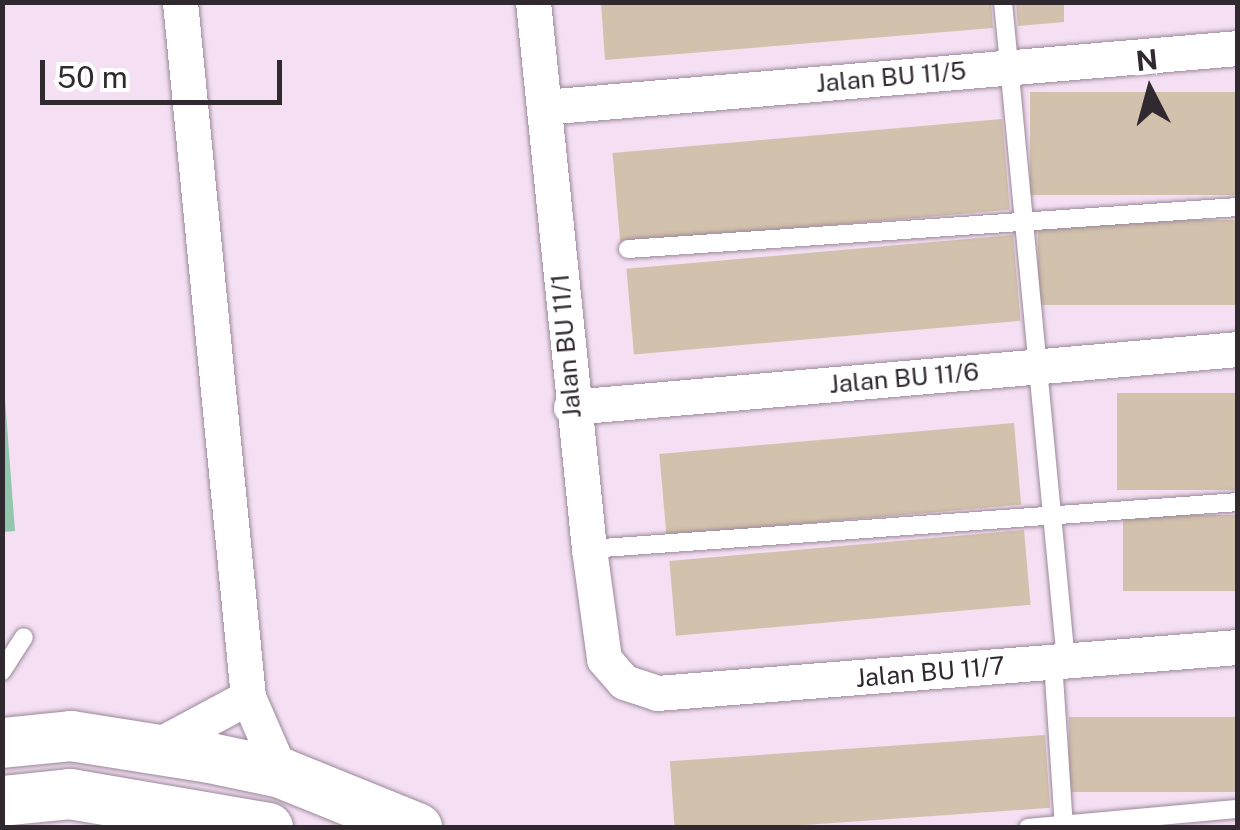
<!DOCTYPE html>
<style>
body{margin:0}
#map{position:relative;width:1240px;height:830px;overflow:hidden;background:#f4dff3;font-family:"Public Sans",sans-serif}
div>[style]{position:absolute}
.forest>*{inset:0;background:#92c7ad}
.building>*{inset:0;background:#d2c1ac;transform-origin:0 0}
.roads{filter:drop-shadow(0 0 2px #9b889a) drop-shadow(0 0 2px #9b889a)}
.lane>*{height:18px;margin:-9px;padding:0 9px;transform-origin:9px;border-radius:9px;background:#fff}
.street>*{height:35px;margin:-17.5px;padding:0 17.5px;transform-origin:17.5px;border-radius:17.5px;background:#fff}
.secondary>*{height:50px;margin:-25px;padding:0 25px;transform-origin:25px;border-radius:25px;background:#fff}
span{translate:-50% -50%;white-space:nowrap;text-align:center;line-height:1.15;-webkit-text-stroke:8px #fff;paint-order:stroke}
.street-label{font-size:25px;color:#312930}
.frame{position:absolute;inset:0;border:5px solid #312930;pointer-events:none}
.north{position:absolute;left:1100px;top:40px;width:100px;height:100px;-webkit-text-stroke:8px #fff;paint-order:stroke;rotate:354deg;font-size:28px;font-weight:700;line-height:40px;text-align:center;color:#312930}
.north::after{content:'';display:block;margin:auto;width:35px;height:45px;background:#312930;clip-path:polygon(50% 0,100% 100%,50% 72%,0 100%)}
.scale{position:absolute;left:40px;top:60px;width:242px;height:45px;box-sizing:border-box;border:5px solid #312930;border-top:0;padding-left:12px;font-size:30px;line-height:35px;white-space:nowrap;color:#312930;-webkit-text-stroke:8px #fff;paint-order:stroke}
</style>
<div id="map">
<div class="forest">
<i style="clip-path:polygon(3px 373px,15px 531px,3px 532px,2px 532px)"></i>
</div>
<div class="building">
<i style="clip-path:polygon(601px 2px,991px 2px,993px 28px,605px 60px)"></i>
<i style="clip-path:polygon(1016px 2px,1064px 2px,1064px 22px,1018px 26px)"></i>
<i style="left:1238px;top:92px;width:103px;height:208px;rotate:90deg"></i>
<i style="left:1002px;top:119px;width:91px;height:391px;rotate:85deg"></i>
<i style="left:1238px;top:220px;width:85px;height:200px;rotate:90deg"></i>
<i style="left:1013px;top:235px;width:86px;height:388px;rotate:85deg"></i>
<i style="left:1238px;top:393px;width:97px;height:121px;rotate:90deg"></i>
<i style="left:1014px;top:423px;width:82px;height:356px;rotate:85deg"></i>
<i style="left:1238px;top:515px;width:76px;height:115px;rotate:90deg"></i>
<i style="left:1024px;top:530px;width:75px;height:356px;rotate:85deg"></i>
<i style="left:1238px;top:717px;width:75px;height:169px;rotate:90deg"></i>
<i style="left:1045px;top:735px;width:73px;height:376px;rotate:86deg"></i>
</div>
<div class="roads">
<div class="lane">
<i style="left:1003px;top:2px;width:662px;rotate:84.54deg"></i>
<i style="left:628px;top:249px;width:611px;rotate:-3.94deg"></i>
<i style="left:589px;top:549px;width:651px;rotate:-4.14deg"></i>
<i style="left:1053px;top:662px;width:166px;rotate:86.2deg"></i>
<i style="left:2px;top:671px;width:40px;rotate:-57.1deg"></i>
<i style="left:1028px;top:828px;width:211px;rotate:-5.2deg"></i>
</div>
<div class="street">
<i style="left:180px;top:2px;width:698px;rotate:84.41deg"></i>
<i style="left:533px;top:2px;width:550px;rotate:84.15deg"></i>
<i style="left:589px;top:549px;width:111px;rotate:82.2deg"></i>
<i style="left:604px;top:659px;width:30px;rotate:49deg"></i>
<i style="left:624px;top:682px;width:35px;rotate:18deg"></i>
<i style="left:657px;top:693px;width:583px;rotate:-4.53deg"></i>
<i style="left:544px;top:107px;width:697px;rotate:-4.86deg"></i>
<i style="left:571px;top:407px;width:670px;rotate:-4.97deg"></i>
<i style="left:153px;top:748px;width:108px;rotate:-28.2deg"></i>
<i style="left:248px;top:697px;width:83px;rotate:66.5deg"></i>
</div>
<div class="secondary">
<i style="left:2px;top:743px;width:69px;rotate:-5.8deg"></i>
<i style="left:71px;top:736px;width:141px;rotate:9deg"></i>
<i style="left:210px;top:758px;width:73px;rotate:11.9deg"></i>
<i style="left:281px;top:773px;width:147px;rotate:22deg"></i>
<i style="left:2px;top:801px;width:68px;rotate:-5.9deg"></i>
<i style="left:70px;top:794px;width:201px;rotate:9.7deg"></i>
</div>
</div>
<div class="street-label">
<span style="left:891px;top:77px;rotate:-5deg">Jalan BU 11/5</span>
<span style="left:566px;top:346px;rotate:-95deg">Jalan BU 11/1</span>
<span style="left:904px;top:378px;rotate:-5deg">Jalan BU 11/6</span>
<span style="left:930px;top:672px;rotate:-5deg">Jalan BU 11/7</span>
</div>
<div class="frame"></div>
<div class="north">N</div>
<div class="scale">50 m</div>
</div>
